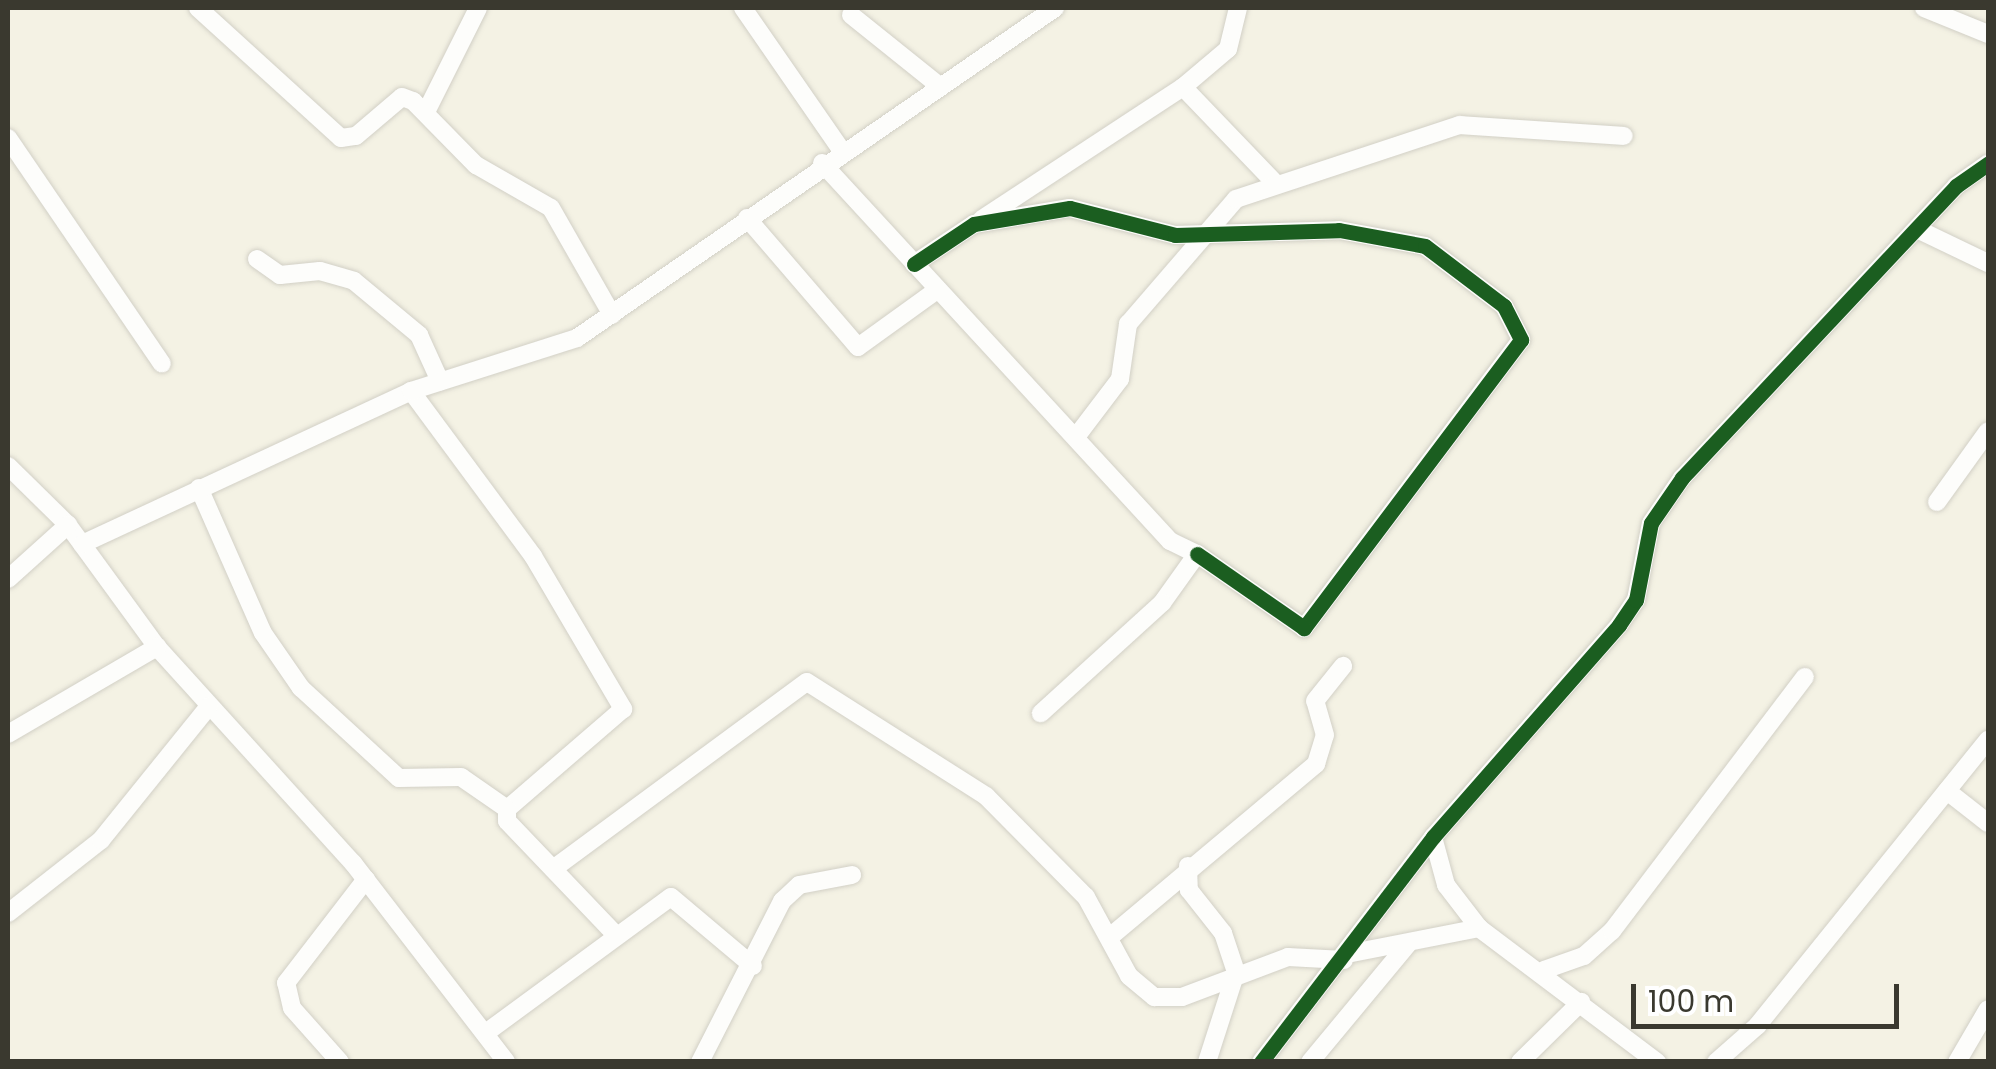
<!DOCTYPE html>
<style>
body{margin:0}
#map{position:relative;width:1996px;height:1069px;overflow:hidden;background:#f4f2e4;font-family:Poppins,sans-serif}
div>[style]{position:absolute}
.roads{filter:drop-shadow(0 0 2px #d2d0c6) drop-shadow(0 0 2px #d2d0c6)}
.street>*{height:18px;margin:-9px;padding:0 9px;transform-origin:9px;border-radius:9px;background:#fdfdfb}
.cycleway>*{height:15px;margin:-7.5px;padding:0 7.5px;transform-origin:7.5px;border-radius:7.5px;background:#1b5e20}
span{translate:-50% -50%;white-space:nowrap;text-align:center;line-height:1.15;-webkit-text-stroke:10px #fff;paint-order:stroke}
.frame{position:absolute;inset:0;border:10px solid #3a392f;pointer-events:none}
.scale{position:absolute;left:1631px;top:984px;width:268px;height:45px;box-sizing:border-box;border:5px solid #3a392f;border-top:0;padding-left:12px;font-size:30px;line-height:35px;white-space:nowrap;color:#3a392f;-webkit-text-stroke:8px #fff;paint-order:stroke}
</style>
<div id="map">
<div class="roads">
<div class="street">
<i style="left:198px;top:8px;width:193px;rotate:42.3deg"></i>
<i style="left:341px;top:138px;width:15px;rotate:-8deg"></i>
<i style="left:356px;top:136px;width:60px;rotate:-40.3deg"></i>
<i style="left:402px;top:97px;width:12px;rotate:20deg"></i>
<i style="left:413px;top:101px;width:90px;rotate:45.5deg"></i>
<i style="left:476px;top:165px;width:86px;rotate:29.8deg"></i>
<i style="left:551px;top:208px;width:123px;rotate:60.3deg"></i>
<i style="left:743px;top:8px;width:174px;rotate:55.3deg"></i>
<i style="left:1238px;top:8px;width:42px;rotate:103.7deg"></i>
<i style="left:1228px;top:49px;width:59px;rotate:139.8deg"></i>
<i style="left:1183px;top:87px;width:130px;rotate:46.2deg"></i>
<i style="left:1924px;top:8px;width:69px;rotate:22.1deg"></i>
<i style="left:851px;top:15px;width:115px;rotate:38.7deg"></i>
<i style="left:426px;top:112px;width:116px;rotate:-63.4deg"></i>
<i style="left:8px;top:138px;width:273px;rotate:55.7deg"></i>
<i style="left:822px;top:163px;width:514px;rotate:47.37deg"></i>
<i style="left:1170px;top:541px;width:30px;rotate:26deg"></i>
<i style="left:1197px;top:554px;width:60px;rotate:125.5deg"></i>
<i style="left:1162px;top:603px;width:164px;rotate:137.7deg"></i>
<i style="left:747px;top:218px;width:170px;rotate:49.3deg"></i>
<i style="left:858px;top:347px;width:97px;rotate:-35.8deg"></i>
<i style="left:982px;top:219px;width:240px;rotate:-33.3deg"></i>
<i style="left:1917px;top:229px;width:79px;rotate:25.6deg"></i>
<i style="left:257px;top:259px;width:28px;rotate:35deg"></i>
<i style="left:280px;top:275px;width:40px;rotate:-5.7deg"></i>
<i style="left:320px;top:271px;width:35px;rotate:16deg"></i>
<i style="left:354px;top:281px;width:85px;rotate:39.7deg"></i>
<i style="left:419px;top:335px;width:51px;rotate:65.5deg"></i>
<i style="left:914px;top:264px;width:72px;rotate:-33.7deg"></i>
<i style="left:974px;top:224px;width:97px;rotate:-9.5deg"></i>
<i style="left:1070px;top:208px;width:108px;rotate:14.4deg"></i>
<i style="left:1175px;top:235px;width:164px;rotate:-1.7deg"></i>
<i style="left:1339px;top:230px;width:87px;rotate:10.5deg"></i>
<i style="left:1425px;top:246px;width:99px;rotate:37.2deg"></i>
<i style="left:1504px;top:306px;width:38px;rotate:63deg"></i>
<i style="left:1521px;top:340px;width:361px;rotate:127deg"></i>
<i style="left:1304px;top:628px;width:130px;rotate:-145.3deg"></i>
<i style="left:411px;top:391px;width:205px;rotate:53.5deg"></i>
<i style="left:533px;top:556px;width:178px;rotate:59.5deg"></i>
<i style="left:623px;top:709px;width:153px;rotate:139.2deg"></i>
<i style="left:1079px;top:433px;width:68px;rotate:-52.8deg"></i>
<i style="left:1120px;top:379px;width:56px;rotate:-81.7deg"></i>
<i style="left:1128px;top:324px;width:165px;rotate:-49.2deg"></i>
<i style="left:1236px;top:199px;width:236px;rotate:-18.3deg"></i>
<i style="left:1460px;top:125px;width:164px;rotate:3.8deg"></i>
<i style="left:8px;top:466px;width:84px;rotate:44.5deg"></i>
<i style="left:68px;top:525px;width:151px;rotate:53.9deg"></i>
<i style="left:157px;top:647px;width:292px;rotate:47.8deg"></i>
<i style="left:353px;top:863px;width:251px;rotate:52.4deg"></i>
<i style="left:199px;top:488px;width:158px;rotate:66.2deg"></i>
<i style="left:263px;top:633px;width:67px;rotate:55.4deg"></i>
<i style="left:301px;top:688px;width:133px;rotate:42.6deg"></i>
<i style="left:399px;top:778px;width:62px;rotate:-0.9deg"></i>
<i style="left:461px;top:777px;width:56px;rotate:34.8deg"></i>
<i style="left:1937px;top:502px;width:87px;rotate:-54.3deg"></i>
<i style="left:82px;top:544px;width:363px;rotate:-24.9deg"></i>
<i style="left:411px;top:391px;width:174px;rotate:-17.7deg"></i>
<i style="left:577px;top:338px;width:581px;rotate:-34.62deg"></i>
<i style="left:8px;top:579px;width:81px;rotate:-42deg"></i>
<i style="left:8px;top:734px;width:173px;rotate:-30.3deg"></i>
<i style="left:1947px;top:791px;width:52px;rotate:38deg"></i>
<i style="left:507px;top:809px;width:12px;rotate:90deg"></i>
<i style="left:507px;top:821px;width:158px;rotate:46.3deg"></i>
<i style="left:1433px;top:837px;width:50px;rotate:74.8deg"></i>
<i style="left:1446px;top:885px;width:54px;rotate:52.5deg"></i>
<i style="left:1188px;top:866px;width:24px;rotate:88deg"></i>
<i style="left:1189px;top:890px;width:55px;rotate:51.7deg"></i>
<i style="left:1223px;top:933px;width:41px;rotate:71.6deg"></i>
<i style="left:1236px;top:972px;width:95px;rotate:107.9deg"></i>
<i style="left:553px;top:869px;width:315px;rotate:-36.4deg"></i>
<i style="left:807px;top:682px;width:212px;rotate:32.5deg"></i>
<i style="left:986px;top:796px;width:142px;rotate:45.3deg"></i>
<i style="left:1086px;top:897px;width:90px;rotate:61.4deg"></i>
<i style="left:1129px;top:976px;width:33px;rotate:40deg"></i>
<i style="left:1154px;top:997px;width:28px"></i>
<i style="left:1182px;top:997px;width:113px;rotate:-20.7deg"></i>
<i style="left:1288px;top:957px;width:56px;rotate:3.1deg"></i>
<i style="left:8px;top:913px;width:118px;rotate:-38.1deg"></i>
<i style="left:101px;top:840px;width:172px;rotate:-51.1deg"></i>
<i style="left:1111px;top:936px;width:268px;rotate:-40deg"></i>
<i style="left:1316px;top:764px;width:30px;rotate:-73deg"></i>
<i style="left:1325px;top:735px;width:35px;rotate:-106deg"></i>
<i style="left:1315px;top:701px;width:45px;rotate:-51.3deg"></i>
<i style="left:1347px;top:954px;width:135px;rotate:-11.1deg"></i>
<i style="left:1479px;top:928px;width:223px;rotate:37deg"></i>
<i style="left:1544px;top:970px;width:42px;rotate:-19.3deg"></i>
<i style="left:1584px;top:956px;width:38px;rotate:-42deg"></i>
<i style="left:1612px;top:931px;width:319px;rotate:-52.8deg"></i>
<i style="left:487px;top:1032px;width:228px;rotate:-36.3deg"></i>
<i style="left:671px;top:897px;width:107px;rotate:40.1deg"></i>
<i style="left:340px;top:1062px;width:72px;rotate:-131.6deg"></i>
<i style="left:292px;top:1008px;width:26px;rotate:-103deg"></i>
<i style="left:286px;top:983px;width:131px;rotate:-52.4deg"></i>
<i style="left:700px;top:1062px;width:181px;rotate:-63deg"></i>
<i style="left:782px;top:901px;width:23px;rotate:-43deg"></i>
<i style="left:799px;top:885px;width:54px;rotate:-10.7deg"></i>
<i style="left:1261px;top:1062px;width:283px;rotate:-52.6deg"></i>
<i style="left:1433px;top:837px;width:282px;rotate:-48.7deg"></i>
<i style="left:1619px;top:625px;width:30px;rotate:-56deg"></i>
<i style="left:1636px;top:600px;width:78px;rotate:-79deg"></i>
<i style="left:1651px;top:523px;width:55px;rotate:-55.4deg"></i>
<i style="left:1682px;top:478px;width:400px;rotate:-46.8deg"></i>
<i style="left:1956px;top:186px;width:39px;rotate:-35deg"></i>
<i style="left:1310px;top:1062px;width:153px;rotate:-50.3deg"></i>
<i style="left:1520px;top:1062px;width:86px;rotate:-44.5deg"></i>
<i style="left:1716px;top:1062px;width:55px;rotate:-41.3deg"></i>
<i style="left:1757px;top:1026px;width:368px;rotate:-51.1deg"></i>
<i style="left:1957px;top:1062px;width:61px;rotate:-59.7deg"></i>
</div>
</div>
<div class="cycleway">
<i style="left:914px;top:264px;width:72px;rotate:-33.7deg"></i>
<i style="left:974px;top:224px;width:97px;rotate:-9.5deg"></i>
<i style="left:1070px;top:208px;width:108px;rotate:14.4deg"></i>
<i style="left:1175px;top:235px;width:164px;rotate:-1.7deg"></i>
<i style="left:1339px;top:230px;width:87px;rotate:10.5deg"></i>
<i style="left:1425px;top:246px;width:99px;rotate:37.2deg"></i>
<i style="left:1504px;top:306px;width:38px;rotate:63deg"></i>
<i style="left:1521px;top:340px;width:361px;rotate:127deg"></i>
<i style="left:1304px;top:628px;width:130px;rotate:-145.3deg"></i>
<i style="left:1261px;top:1062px;width:283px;rotate:-52.6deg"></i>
<i style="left:1433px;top:837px;width:282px;rotate:-48.7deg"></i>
<i style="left:1619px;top:625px;width:30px;rotate:-56deg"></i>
<i style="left:1636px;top:600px;width:78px;rotate:-79deg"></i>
<i style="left:1651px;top:523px;width:55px;rotate:-55.4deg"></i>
<i style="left:1682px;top:478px;width:400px;rotate:-46.8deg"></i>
<i style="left:1956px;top:186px;width:39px;rotate:-35deg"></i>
</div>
<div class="frame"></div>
<div class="scale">100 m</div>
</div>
